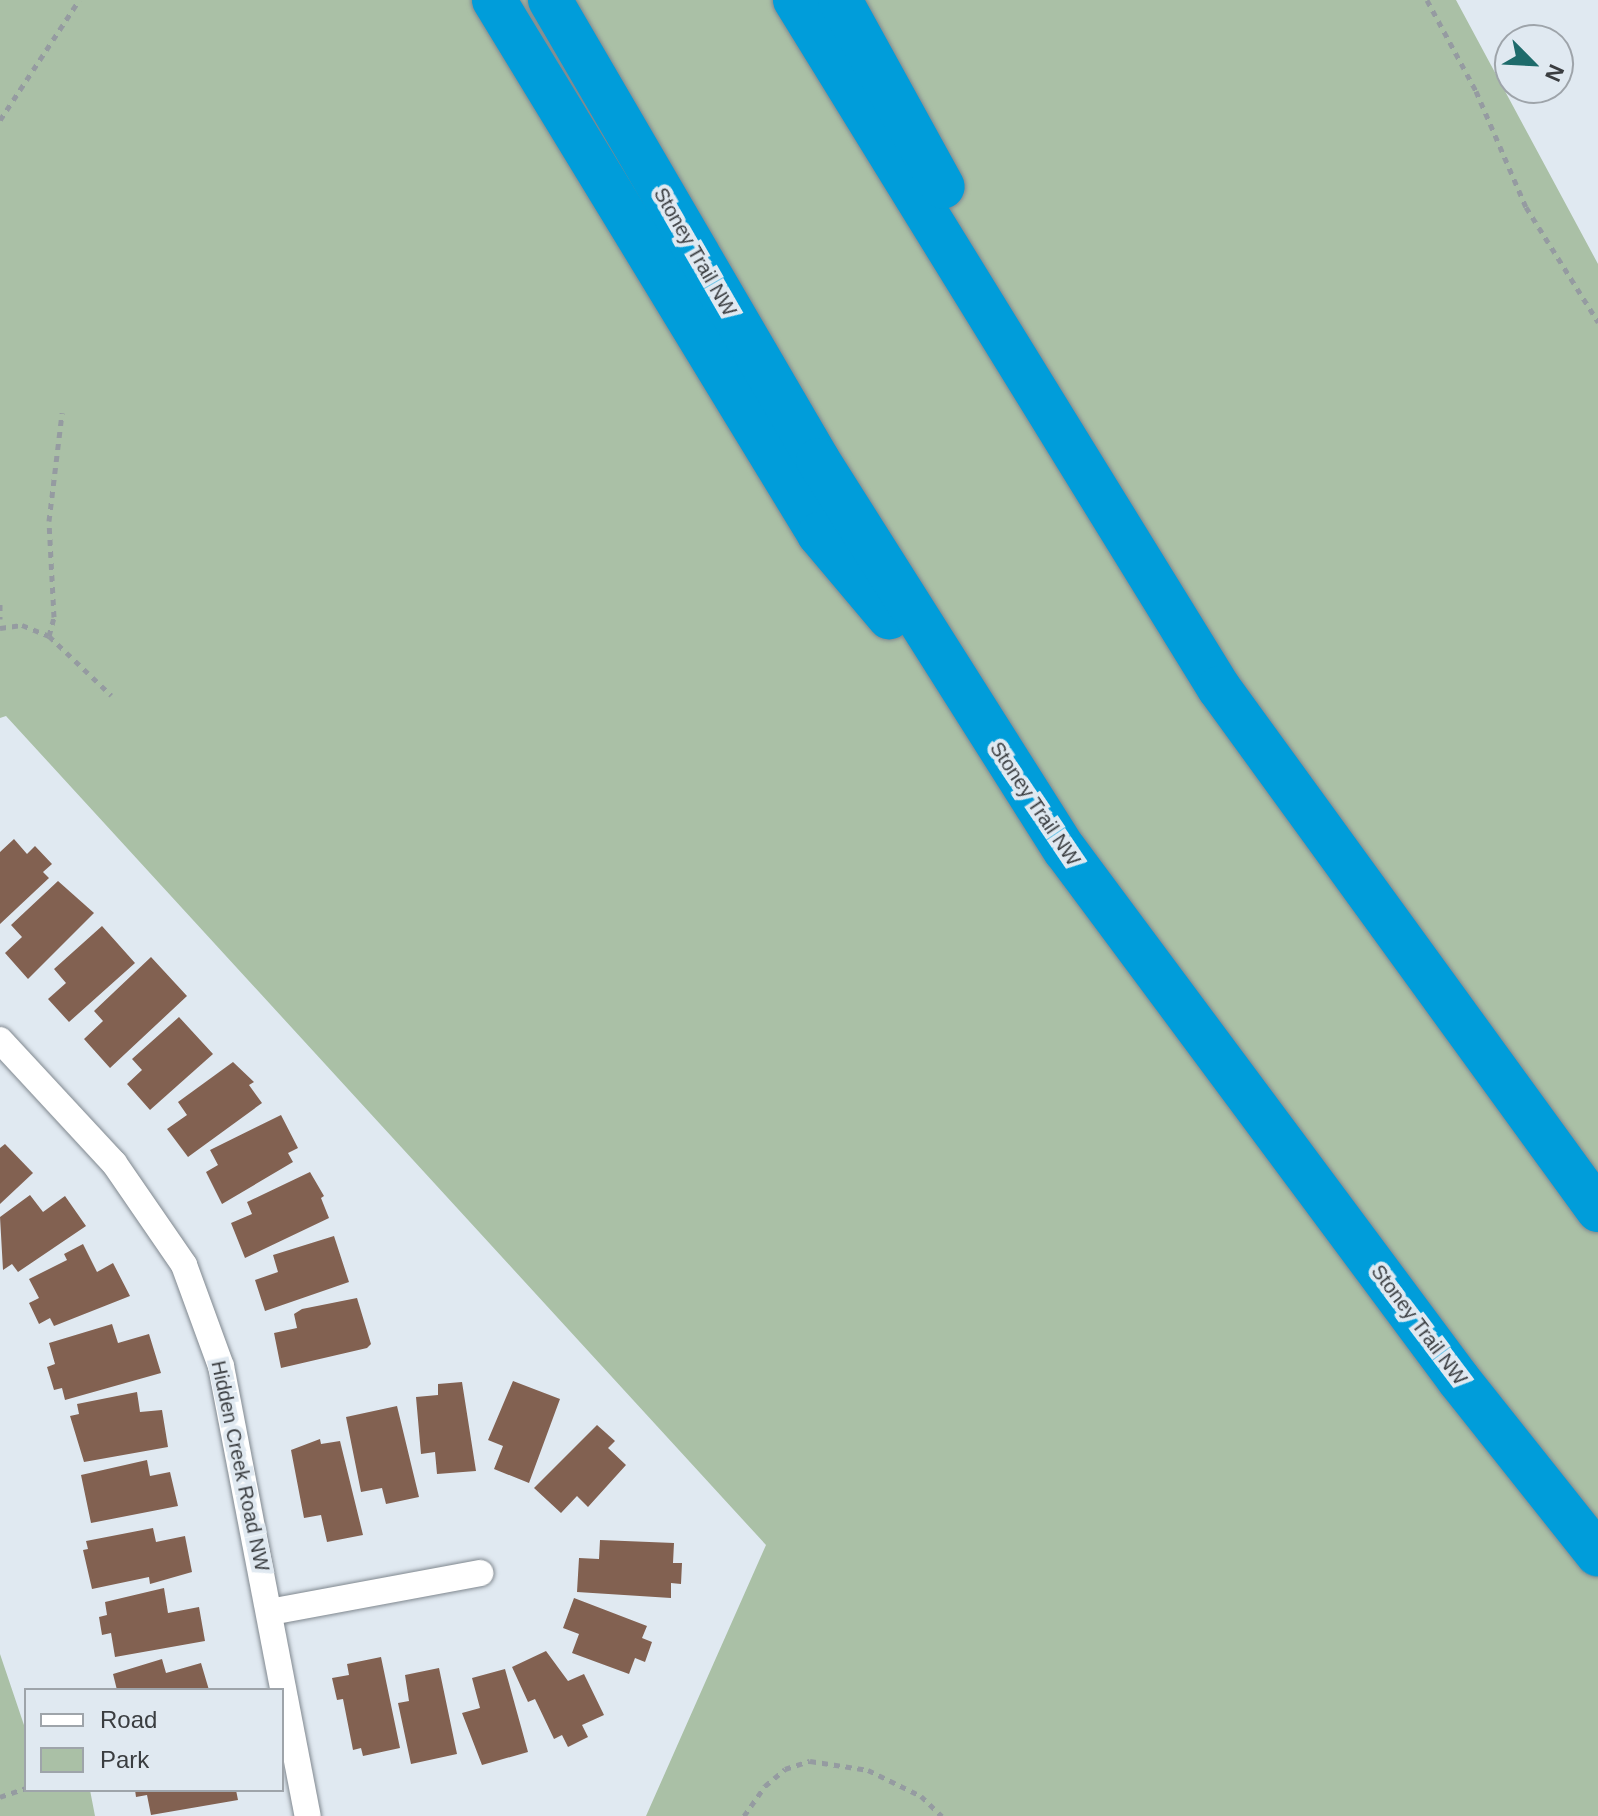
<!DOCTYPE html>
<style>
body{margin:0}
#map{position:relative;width:1598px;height:1816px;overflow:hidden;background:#e0e9f1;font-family:Arial,sans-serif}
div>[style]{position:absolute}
.green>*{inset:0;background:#aac0a6}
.building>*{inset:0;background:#826151}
.path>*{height:5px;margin-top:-2.5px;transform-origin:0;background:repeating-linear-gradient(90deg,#959ba1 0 6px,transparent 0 12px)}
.roads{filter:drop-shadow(0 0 2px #80888f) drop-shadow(0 0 2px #80888f)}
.street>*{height:26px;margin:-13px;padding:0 13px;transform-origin:13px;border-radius:13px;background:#fff}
.highway>*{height:44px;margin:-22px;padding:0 22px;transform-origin:22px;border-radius:22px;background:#009dda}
span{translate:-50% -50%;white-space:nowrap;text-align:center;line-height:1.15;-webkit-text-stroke:8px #e0e9f1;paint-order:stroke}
.street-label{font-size:20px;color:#3a3d40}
.legend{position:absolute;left:24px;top:1688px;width:260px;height:104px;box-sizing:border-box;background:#e0e9f1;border:2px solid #9ea4aa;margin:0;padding:10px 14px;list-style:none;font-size:24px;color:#3a3d40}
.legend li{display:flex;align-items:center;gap:16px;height:40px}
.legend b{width:40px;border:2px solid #9ea4aa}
.north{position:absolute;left:1494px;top:24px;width:80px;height:80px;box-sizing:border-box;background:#e0e9f1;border:2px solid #9ea4aa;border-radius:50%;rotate:114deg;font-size:22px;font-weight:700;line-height:32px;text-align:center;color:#3a3d40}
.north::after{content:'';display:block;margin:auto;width:28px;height:36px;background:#1e6b6b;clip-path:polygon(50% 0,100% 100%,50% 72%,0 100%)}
</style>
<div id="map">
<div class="green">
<i style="clip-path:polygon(0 0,1456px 0,1598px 264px,1598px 1816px,646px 1816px,766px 1545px,6px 716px,0 718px)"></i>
<i style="clip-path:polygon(0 1654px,26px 1731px,26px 1790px,90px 1790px,95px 1816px,0 1816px)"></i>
</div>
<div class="building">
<i style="clip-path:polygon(14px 839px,27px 854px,35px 846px,52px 864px,43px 872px,49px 878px,0 924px,0 852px)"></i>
<i style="clip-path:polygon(58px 881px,94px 913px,28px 979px,5px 953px,22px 937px,11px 925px)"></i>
<i style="clip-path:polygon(102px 926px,135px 963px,69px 1022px,48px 999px,66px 983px,54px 969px)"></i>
<i style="clip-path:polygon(151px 957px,187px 996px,110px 1068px,84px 1039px,103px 1021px,94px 1011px)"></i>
<i style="clip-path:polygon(179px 1017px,213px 1054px,150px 1110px,127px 1084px,142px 1070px,132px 1059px)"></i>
<i style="clip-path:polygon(233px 1062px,254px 1082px,249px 1085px,262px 1103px,188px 1157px,167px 1129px,187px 1115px,178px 1102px)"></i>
<i style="clip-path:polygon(281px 1115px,298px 1148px,288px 1153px,293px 1162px,222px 1204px,206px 1172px,218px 1165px,210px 1150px)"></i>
<i style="clip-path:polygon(5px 1144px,33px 1173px,0 1204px,0 1148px)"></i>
<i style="clip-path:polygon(310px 1172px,324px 1196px,321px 1198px,329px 1218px,245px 1258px,231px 1223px,252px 1214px,247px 1202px)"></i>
<i style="clip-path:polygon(30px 1195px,43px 1212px,65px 1196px,86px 1226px,18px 1272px,12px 1264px,3px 1270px,0 1217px)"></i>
<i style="clip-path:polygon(334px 1236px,349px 1282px,265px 1311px,255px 1280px,278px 1272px,273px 1255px)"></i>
<i style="clip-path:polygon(83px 1244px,97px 1272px,113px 1263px,130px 1296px,54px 1326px,50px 1318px,39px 1324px,29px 1303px,39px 1298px,29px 1279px,67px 1260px,64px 1254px)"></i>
<i style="clip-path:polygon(357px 1298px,371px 1344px,367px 1348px,281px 1368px,274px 1333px,297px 1328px,294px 1314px,302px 1309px)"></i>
<i style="clip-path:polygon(112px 1324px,118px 1343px,149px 1334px,161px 1373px,65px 1400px,62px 1388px,54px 1390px,47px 1367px,55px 1364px,49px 1343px)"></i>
<i style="clip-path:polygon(513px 1381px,560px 1399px,529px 1483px,494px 1469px,503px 1446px,488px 1440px)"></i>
<i style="clip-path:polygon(462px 1382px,476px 1471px,437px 1474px,435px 1452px,421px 1454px,416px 1397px,438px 1395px,438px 1384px)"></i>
<i style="clip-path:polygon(137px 1392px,140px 1412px,162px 1410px,168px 1447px,84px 1462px,70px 1416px,79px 1414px,77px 1404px)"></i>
<i style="clip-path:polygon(397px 1406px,419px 1497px,386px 1504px,382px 1488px,361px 1492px,346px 1417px)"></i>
<i style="clip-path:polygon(597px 1425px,615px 1441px,608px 1448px,626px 1465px,588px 1507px,577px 1496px,561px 1513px,534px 1488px)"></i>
<i style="clip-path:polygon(320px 1439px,321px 1444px,340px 1441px,363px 1535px,327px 1542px,321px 1515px,304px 1518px,291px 1450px)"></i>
<i style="clip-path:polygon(147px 1460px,150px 1476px,170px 1472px,178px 1506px,91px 1523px,81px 1475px)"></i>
<i style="clip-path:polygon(153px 1528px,156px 1542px,185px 1536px,192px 1572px,150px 1584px,149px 1577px,92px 1589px,83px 1550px,88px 1549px,86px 1541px)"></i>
<i style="clip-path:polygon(600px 1540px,674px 1543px,673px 1563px,682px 1563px,681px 1584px,671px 1583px,671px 1598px,577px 1592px,579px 1558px,599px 1559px)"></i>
<i style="clip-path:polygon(164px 1588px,168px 1613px,199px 1607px,205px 1641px,115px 1657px,111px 1633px,102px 1635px,99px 1617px,107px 1615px,105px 1602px)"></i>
<i style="clip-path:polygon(574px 1598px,647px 1626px,642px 1638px,652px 1642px,645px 1662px,635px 1658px,629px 1674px,572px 1653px,579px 1634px,563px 1628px)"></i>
<i style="clip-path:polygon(546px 1651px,568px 1681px,584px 1674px,604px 1715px,582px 1725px,588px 1737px,568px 1747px,562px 1735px,554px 1739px,535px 1699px,528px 1702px,512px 1667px)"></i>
<i style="clip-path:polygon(381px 1657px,400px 1748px,363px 1756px,361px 1748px,353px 1750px,343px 1699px,337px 1700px,332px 1678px,349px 1675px,347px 1664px)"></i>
<i style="clip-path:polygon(162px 1659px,166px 1673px,201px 1663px,209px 1690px,117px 1690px,113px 1674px)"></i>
<i style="clip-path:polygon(439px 1668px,457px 1754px,411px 1764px,398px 1703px,409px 1701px,405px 1675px)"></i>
<i style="clip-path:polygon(505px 1669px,528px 1752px,482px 1765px,462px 1713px,480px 1708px,472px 1678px)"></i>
<i style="clip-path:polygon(135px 1790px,236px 1790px,238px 1800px,151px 1815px,147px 1795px,136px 1797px)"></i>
</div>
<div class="path">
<i style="left:1427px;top:0;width:103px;rotate:61.7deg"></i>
<i style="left:1476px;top:91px;width:126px;rotate:66.7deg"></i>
<i style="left:1526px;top:207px;width:136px;rotate:57.9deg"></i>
<i style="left:0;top:120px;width:144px;rotate:-56.6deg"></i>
<i style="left:0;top:604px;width:15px;rotate:90deg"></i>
<i style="left:0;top:628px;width:22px;rotate:-8deg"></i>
<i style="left:22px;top:625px;width:29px;rotate:22deg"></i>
<i style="left:49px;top:636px;width:86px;rotate:43.6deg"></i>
<i style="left:49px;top:636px;width:20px;rotate:-75deg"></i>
<i style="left:54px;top:617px;width:96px;rotate:-93deg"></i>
<i style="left:49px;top:521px;width:109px;rotate:-83.1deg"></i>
<i style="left:0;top:1797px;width:28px;rotate:-19deg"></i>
<i style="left:744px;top:1816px;width:37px;rotate:-55deg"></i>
<i style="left:765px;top:1786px;width:26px;rotate:-40deg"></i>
<i style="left:785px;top:1769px;width:26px;rotate:-18deg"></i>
<i style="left:810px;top:1761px;width:59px;rotate:8.8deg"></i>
<i style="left:868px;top:1770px;width:59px;rotate:26.1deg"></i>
<i style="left:921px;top:1796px;width:29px;rotate:44deg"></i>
</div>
<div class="roads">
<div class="street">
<i style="left:0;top:1040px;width:168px;rotate:47.2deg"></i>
<i style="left:114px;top:1163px;width:124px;rotate:55.5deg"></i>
<i style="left:184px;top:1265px;width:108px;rotate:69.9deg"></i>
<i style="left:221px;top:1366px;width:458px;rotate:79.1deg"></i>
<i style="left:270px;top:1612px;width:214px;rotate:-10.5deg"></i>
</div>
<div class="highway">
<i style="left:494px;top:0;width:625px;rotate:58.67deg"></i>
<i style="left:819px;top:534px;width:109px;rotate:49.9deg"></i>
<i style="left:550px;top:0;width:532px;rotate:59.77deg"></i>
<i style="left:818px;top:460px;width:462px;rotate:57.7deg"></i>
<i style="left:1065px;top:850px;width:660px;rotate:53.37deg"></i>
<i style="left:1459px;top:1380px;width:223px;rotate:51.5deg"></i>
<i style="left:795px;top:0;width:808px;rotate:58.36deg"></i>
<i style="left:1219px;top:688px;width:645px;rotate:54.02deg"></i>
<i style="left:840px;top:0;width:213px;rotate:61.2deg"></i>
</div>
</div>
<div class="street-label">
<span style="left:695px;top:252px;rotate:60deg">Stoney Trail NW</span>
<span style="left:1035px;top:804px;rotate:56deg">Stoney Trail NW</span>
<span style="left:1419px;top:1325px;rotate:53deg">Stoney Trail NW</span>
<span style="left:240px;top:1466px;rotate:78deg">Hidden Creek Road NW</span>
</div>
<ul class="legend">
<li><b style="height:10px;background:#fff"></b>Road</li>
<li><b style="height:22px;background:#aac0a6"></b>Park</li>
</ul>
<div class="north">N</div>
</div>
